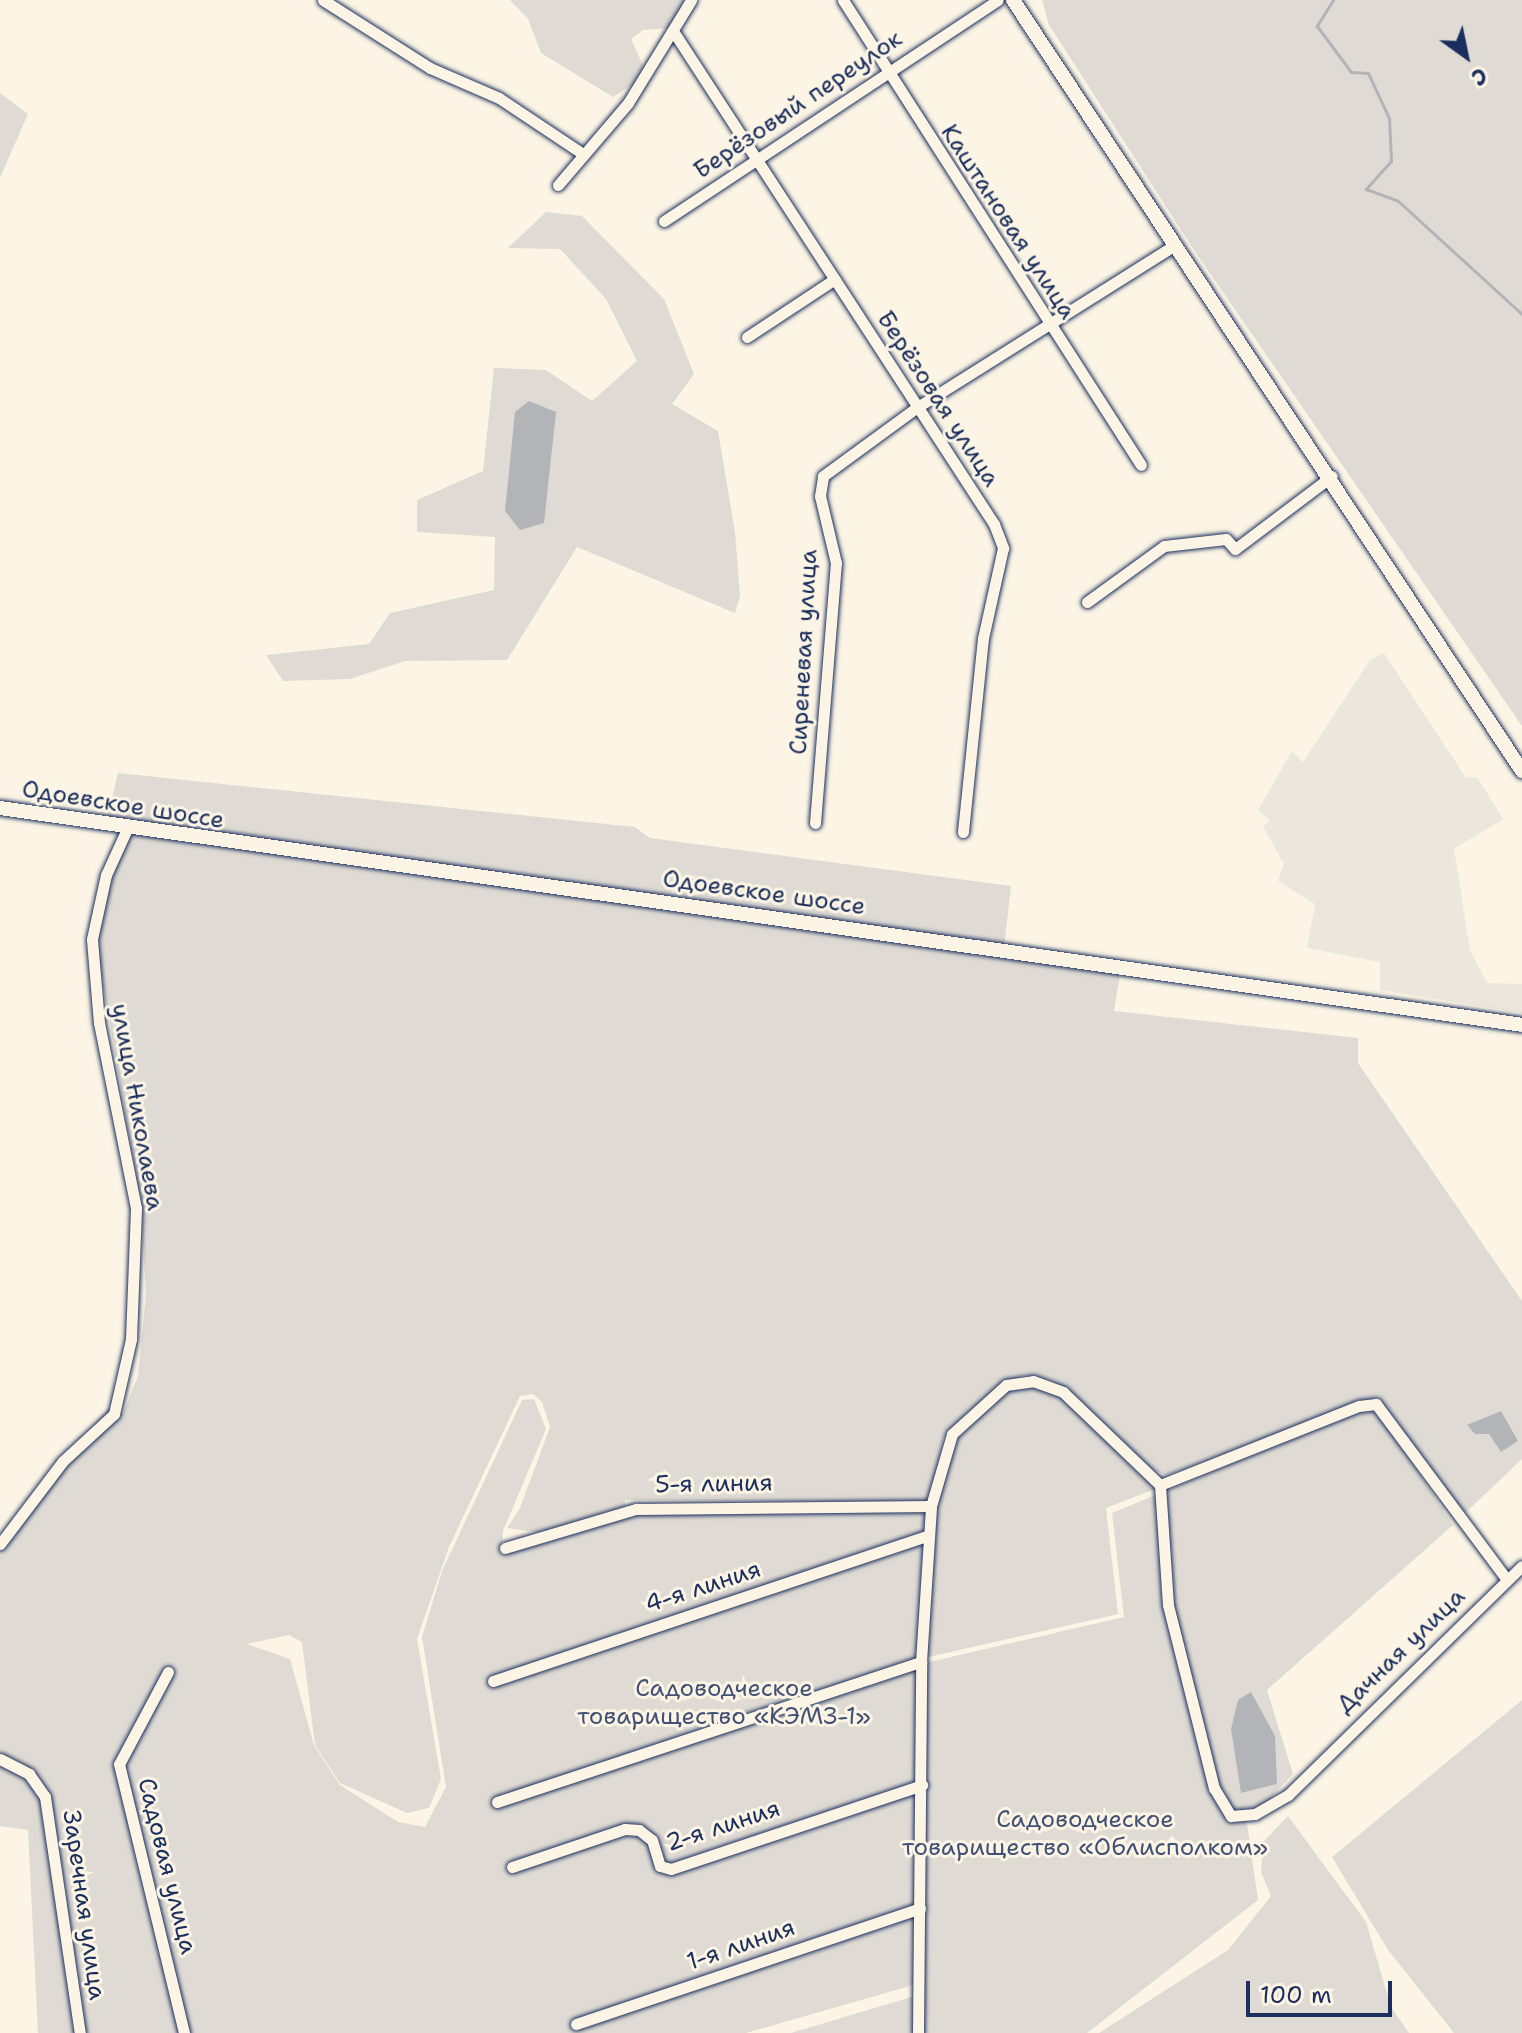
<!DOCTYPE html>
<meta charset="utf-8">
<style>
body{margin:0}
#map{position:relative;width:1522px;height:2033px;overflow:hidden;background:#fcf5e5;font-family:"Shantell Sans",sans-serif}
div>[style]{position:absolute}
.built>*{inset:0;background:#ece7dc}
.green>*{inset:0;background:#dfdbd4}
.water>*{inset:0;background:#b2b4b8}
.stream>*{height:3px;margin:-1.5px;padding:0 1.5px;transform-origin:1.5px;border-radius:1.5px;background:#b2b4b8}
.roads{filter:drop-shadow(0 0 2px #1b2f5e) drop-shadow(0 0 2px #1b2f5e)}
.minor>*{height:11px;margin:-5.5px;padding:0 5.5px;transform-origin:5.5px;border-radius:5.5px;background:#fcf5e5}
.major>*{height:14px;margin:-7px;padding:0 7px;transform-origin:7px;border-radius:7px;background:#fcf5e5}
span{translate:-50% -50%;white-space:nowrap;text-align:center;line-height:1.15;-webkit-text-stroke:6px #fcf5e5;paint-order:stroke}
.street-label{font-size:24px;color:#1b2f5e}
.park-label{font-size:24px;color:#425176}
.north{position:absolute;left:1426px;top:16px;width:80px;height:80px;-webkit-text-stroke:6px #fcf5e5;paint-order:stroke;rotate:147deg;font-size:22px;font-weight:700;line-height:32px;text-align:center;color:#1b2f5e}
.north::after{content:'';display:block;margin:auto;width:28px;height:36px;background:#1b2f5e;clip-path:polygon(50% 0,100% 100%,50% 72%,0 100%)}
.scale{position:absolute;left:1246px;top:1981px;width:146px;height:36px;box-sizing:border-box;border:4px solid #1b2f5e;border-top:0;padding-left:10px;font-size:24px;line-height:28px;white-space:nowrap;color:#1b2f5e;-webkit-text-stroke:6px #fcf5e5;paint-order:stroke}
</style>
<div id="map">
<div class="built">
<i style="clip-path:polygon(1384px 653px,1466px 778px,1477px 777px,1503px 819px,1454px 849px,1470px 950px,1487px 983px,1522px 984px,1522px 1013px,1380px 990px,1380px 962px,1307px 948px,1315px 904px,1278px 881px,1284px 864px,1263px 826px,1270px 821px,1258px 810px,1292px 751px,1303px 762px,1370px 660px)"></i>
</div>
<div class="green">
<i style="clip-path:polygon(510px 0,684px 0,672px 28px,643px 30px,631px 39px,647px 75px,613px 97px,541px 53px,528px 19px)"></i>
<i style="clip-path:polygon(1042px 0,1522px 0,1522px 726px,1194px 250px,1049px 25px)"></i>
<i style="clip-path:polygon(0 93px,28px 114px,0 178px)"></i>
<i style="clip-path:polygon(546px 212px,582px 216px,664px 299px,694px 374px,672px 404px,718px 431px,735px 532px,740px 596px,735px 613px,577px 547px,507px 660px,405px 661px,350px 679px,283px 681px,266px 655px,369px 644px,390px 613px,494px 590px,495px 537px,417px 532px,417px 500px,483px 471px,494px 368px,546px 370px,592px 401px,637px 361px,606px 299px,560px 249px,508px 248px)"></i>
<i style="clip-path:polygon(118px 773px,635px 827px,650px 838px,1011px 886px,1003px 957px,1120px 974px,1114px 1011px,1358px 1038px,1358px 1063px,1522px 1301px,1522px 1459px,1460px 1518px,1377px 1397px,1167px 1475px,1153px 1470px,1050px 1380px,1025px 1375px,1000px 1385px,944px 1436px,929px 1502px,625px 1500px,625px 1508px,550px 1534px,507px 1528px,520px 1508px,550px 1427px,542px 1402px,533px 1394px,520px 1396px,449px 1547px,417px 1639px,441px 1779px,429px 1808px,407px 1813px,340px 1783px,315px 1745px,302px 1642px,289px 1635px,247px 1644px,290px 1659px,314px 1745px,340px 1785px,398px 1822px,425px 1827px,446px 1787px,422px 1637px,442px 1571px,522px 1400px,534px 1399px,546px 1429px,503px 1531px,502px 1553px,638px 1511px,927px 1509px,917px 1984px,746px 2033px,38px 2033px,28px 1830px,0 1826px,0 1536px,108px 1408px,123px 1413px,138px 1376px,146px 1294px,141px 1206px,96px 942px,99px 904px,136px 824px,107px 818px)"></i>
<i style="clip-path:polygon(1019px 1382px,1056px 1389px,1155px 1489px,1106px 1508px,1118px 1614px,924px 1658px,931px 1530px,949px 1452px,959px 1432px)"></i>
<i style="clip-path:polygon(1369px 1407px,1380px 1413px,1453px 1525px,1267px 1690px,1293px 1774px,1264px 1805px,1245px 1810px,1258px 1900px,1087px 2033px,920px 2033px,925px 1663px,1124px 1617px,1112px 1513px)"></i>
<i style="clip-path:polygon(1522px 1700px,1522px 2033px,1454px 2033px,1388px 1950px,1332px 1857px)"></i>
<i style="clip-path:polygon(1288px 1816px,1366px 1922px,1391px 2007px,1409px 2033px,1099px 2033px,1228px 1950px,1271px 1896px,1261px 1872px,1263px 1842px)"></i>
<i style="clip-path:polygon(918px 1995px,916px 2033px,791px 2033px)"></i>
</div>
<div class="water">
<i style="clip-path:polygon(529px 401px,556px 412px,544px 523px,520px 530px,505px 511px,515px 412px)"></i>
<i style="clip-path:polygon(1501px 1411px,1518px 1441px,1501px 1452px,1489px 1434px,1475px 1434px,1467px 1425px)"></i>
<i style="clip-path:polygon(1251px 1692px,1275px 1736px,1277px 1784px,1241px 1793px,1231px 1729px,1238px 1700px)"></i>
</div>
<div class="stream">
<i style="left:1333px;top:0;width:31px;rotate:122deg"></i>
<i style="left:1317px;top:26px;width:57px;rotate:53.5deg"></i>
<i style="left:1351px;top:72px;width:17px;rotate:3deg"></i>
<i style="left:1368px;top:73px;width:50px;rotate:65deg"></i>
<i style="left:1389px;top:118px;width:43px;rotate:87.3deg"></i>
<i style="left:1391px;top:161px;width:38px;rotate:132deg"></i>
<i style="left:1366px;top:189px;width:33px;rotate:20deg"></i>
<i style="left:1397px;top:200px;width:169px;rotate:42.4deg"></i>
</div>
<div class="roads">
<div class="minor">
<i style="left:323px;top:0;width:127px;rotate:32.4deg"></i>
<i style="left:430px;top:68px;width:75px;rotate:23.5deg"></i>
<i style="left:499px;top:98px;width:101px;rotate:33.7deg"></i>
<i style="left:843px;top:0;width:552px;rotate:57.35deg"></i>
<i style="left:675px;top:34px;width:585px;rotate:56.94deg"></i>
<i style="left:994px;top:524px;width:26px;rotate:69deg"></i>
<i style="left:1003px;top:548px;width:92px;rotate:102.5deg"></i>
<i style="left:983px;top:638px;width:195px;rotate:95.9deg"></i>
<i style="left:558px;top:185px;width:108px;rotate:-49.5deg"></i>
<i style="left:628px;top:103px;width:121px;rotate:-58.5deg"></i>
<i style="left:664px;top:221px;width:400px;rotate:-33.5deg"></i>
<i style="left:747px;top:337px;width:105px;rotate:-33.4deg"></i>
<i style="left:1087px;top:602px;width:95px;rotate:-36deg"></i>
<i style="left:1164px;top:546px;width:62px;rotate:-6.4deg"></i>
<i style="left:1226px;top:539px;width:13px;rotate:48deg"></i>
<i style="left:1235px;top:549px;width:121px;rotate:-37deg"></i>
<i style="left:815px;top:823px;width:261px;rotate:-85.4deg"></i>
<i style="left:836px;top:563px;width:69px;rotate:-103.4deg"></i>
<i style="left:820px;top:496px;width:20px;rotate:-81deg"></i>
<i style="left:823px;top:476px;width:115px;rotate:-36.2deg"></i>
<i style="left:916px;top:408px;width:307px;rotate:-32.2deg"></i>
<i style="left:1160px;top:1485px;width:120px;rotate:86.2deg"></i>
<i style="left:1168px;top:1605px;width:189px;rotate:75.9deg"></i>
<i style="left:1214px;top:1788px;width:33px;rotate:59deg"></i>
<i style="left:1231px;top:1816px;width:24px;rotate:-5deg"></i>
<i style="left:1255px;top:1814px;width:38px;rotate:-30deg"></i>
<i style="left:1288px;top:1795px;width:327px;rotate:-44.4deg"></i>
<i style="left:0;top:1544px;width:104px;rotate:-52.8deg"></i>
<i style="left:63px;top:1461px;width:69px;rotate:-42.7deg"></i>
<i style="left:114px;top:1414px;width:77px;rotate:-77.2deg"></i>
<i style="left:131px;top:1339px;width:131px;rotate:-87.8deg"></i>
<i style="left:136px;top:1208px;width:189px;rotate:-101.3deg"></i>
<i style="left:99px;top:1023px;width:84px;rotate:-94.8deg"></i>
<i style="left:92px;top:939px;width:66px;rotate:-77.7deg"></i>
<i style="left:106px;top:875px;width:51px;rotate:-65.5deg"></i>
<i style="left:505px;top:1548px;width:137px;rotate:-16.6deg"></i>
<i style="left:636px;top:1509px;width:295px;rotate:-0.6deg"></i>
<i style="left:168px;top:1672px;width:104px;rotate:118deg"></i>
<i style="left:119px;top:1764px;width:277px;rotate:76.4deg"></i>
<i style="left:493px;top:1681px;width:458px;rotate:-18.5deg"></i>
<i style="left:0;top:1759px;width:33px;rotate:27deg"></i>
<i style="left:29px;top:1774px;width:28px;rotate:55deg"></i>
<i style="left:45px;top:1797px;width:239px;rotate:81.6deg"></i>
<i style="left:497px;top:1802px;width:447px;rotate:-18.3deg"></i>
<i style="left:512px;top:1867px;width:119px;rotate:-18.6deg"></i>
<i style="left:625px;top:1829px;width:14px;rotate:4deg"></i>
<i style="left:639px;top:1830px;width:16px;rotate:38deg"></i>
<i style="left:652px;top:1840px;width:27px;rotate:73deg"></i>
<i style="left:660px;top:1866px;width:11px;rotate:15deg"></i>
<i style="left:671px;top:1869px;width:265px;rotate:-18.5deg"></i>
<i style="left:576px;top:2024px;width:363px;rotate:-18.6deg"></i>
<i style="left:918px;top:2033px;width:371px;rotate:-89.5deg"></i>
<i style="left:921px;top:1662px;width:156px;rotate:-86.3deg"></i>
<i style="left:931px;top:1506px;width:75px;rotate:-73.7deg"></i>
<i style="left:952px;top:1434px;width:73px;rotate:-42.2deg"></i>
<i style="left:1006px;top:1385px;width:27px;rotate:-8deg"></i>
<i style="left:1033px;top:1381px;width:32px;rotate:20deg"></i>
<i style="left:1063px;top:1392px;width:134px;rotate:43.8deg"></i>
<i style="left:1160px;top:1485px;width:214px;rotate:-21.7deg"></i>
<i style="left:1359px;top:1406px;width:17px;rotate:-7deg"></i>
<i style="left:1376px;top:1404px;width:219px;rotate:53.3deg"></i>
</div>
<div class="major">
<i style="left:1013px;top:0;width:924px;rotate:56.57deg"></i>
<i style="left:0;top:808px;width:1537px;rotate:8.11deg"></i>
</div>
</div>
<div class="street-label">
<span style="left:798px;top:105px;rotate:-34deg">Берёзовый переулок</span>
<span style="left:1008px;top:222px;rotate:57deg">Каштановая улица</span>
<span style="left:938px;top:399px;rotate:57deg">Берёзовая улица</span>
<span style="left:804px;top:652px;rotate:-87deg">Сиреневая улица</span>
<span style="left:123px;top:805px;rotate:9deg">Одоевское шоссе</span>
<span style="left:764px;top:893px;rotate:8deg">Одоевское шоссе</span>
<span style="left:137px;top:1107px;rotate:80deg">улица Николаева</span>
<span style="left:714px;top:1484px;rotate:-1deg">5-я линия</span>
<span style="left:703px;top:1587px;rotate:-18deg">4-я линия</span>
<span style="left:1401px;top:1651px;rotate:-44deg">Дачная улица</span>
<span style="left:723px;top:1826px;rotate:-18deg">2-я линия</span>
<span style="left:167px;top:1866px;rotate:76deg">Садовая улица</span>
<span style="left:84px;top:1905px;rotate:82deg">Заречная улица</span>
<span style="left:741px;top:1945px;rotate:-19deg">1-я линия</span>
</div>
<div class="park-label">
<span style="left:724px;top:1703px">Садоводческое<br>товарищество «КЭМЗ-1»</span>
<span style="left:1085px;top:1834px">Садоводческое<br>товарищество «Облисполком»</span>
</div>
<div class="north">С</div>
<div class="scale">100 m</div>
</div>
